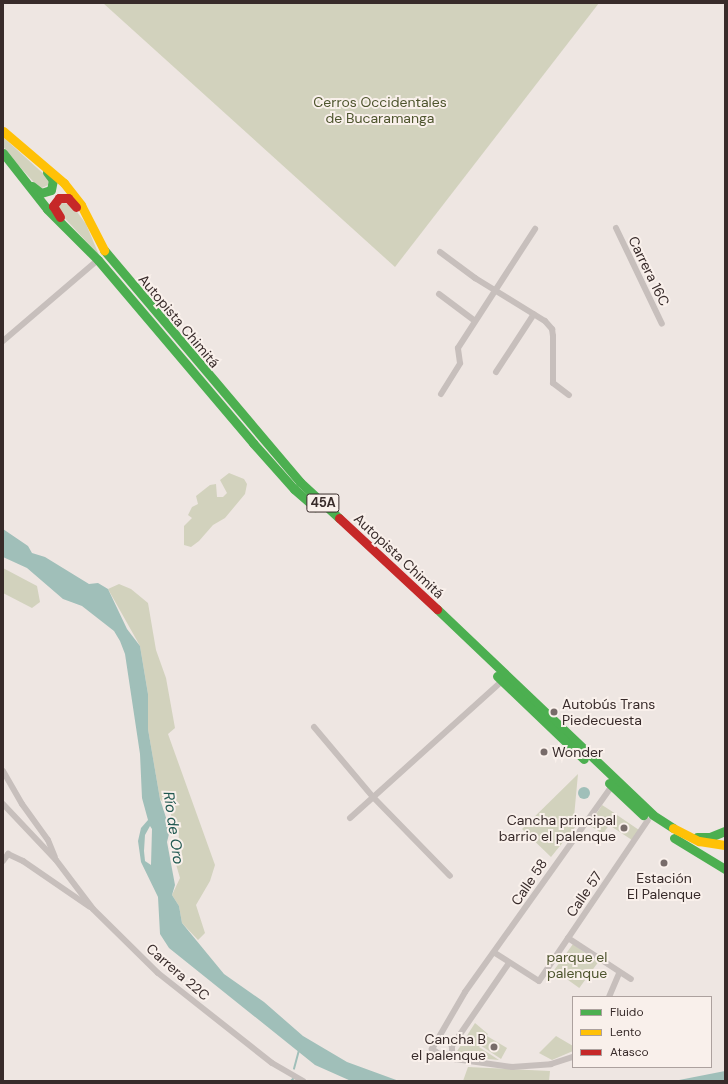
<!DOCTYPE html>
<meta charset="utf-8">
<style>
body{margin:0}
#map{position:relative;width:728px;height:1084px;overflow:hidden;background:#eee6e2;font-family:"DM Sans",sans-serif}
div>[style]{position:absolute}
.green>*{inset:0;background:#d2d2bd;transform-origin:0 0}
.water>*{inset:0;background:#a0bfb9}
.round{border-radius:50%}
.stream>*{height:1.5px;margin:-0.75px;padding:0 0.75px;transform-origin:0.75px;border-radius:0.75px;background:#a0bfb9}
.street>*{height:6px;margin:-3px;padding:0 3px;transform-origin:3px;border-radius:3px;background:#c7bfbc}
.fast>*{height:9px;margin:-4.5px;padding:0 4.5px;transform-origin:4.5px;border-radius:4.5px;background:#4caf50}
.slow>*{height:9px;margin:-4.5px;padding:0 4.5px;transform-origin:4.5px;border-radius:4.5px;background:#ffc107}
.jam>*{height:9px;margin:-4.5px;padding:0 4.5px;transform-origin:4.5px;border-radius:4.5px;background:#c62828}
.dots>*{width:11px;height:11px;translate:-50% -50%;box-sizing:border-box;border:2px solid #f9f0eb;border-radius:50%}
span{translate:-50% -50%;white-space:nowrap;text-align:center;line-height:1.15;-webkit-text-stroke:4px #f9f0eb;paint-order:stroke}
.shield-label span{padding:1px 3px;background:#f9f0eb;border:1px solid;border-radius:3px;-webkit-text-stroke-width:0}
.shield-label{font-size:13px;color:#382b2a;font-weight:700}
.park-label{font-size:14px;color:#4e552e}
.street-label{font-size:14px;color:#382b2a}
.poi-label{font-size:14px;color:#382b2a}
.left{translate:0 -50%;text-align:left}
.right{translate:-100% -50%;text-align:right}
.water-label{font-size:15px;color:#205851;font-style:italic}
.frame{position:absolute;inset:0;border:4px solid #382b2a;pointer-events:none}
.legend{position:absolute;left:572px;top:996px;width:140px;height:72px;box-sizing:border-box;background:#f9f0eb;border:1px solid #aca19e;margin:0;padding:5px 7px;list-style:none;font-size:12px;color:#382b2a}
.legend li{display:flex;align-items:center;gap:8px;height:20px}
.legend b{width:20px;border:1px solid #aca19e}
</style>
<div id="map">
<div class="green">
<i style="clip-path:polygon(103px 3px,599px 3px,395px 267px)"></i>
<i style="clip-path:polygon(3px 137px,47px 177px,50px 184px,40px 189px,9px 155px,3px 146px)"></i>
<i style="clip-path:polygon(60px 202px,72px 205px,86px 224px,99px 255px,58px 211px)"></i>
<i style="clip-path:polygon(229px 473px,244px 479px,247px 484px,245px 494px,225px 518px,213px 525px,199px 541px,191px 547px,184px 545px,184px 526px,192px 518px,188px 515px,192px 507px,198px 504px,196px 496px,210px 485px,216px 484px,217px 497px,223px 497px,227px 493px,220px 480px)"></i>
<i style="clip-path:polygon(3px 568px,37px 586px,40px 602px,32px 608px,3px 593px)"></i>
<i style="clip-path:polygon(119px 584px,131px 589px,148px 603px,156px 650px,166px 678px,175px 728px,168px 734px,215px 865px,210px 881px,196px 905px,205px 933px,198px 940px,182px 923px,179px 906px,172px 895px,180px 878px,173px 854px,178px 846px,179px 834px,171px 820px,171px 811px,160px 799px,148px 729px,148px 694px,140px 646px,108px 589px)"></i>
<i style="clip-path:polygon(578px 774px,574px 817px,580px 821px,551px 857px,522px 829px)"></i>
<i style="clip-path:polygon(602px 805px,616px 814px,614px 818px,617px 815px,639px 830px,632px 840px,609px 825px,603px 834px,589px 825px)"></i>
<i style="left:573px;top:944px;width:31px;height:32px;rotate:36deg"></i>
<i style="clip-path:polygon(475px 1023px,488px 1034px,479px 1047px,499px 1060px,454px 1056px)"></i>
<i style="clip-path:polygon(487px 1036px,507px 1048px,501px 1059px,480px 1045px)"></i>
<i style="clip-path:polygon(556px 1036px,573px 1046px,573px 1051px,552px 1060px,539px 1053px)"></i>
<i style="clip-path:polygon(468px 1067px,550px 1071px,549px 1081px,463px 1081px)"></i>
</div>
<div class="water">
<i style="clip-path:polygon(evenodd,3px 529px,28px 546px,32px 553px,45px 557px,89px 584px,98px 583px,108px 589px,127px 629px,140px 646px,148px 694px,148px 729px,160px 799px,170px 830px,167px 842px,175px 885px,172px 895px,179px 906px,182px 923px,224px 974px,264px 1002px,303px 1036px,347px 1062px,399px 1081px,351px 1081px,315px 1065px,169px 948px,160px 934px,158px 897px,141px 862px,138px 841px,141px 828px,148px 820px,142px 798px,140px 754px,125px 654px,120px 641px,114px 631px,82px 606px,63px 599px,27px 568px,3px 557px,3px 529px,150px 826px,152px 829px,151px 865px,145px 861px,144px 851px,145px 835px,150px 826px)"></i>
<i class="round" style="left:578px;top:787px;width:12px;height:12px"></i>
<i style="clip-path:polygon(725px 1071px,725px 1081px,674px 1081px)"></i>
</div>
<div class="stream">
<i style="left:294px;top:1069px;width:20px;rotate:-75deg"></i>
<i style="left:291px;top:1081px;width:3px;rotate:-45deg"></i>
</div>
<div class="street">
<i style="left:616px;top:228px;width:106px;rotate:64.4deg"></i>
<i style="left:440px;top:252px;width:44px;rotate:36.6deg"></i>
<i style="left:475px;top:278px;width:82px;rotate:31.6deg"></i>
<i style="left:545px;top:321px;width:11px;rotate:49deg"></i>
<i style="left:552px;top:329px;width:7px;rotate:82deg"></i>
<i style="left:553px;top:336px;width:47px;rotate:90deg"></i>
<i style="left:553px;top:383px;width:20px;rotate:37deg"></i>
<i style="left:439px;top:294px;width:45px;rotate:36.9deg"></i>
<i style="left:3px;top:341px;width:125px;rotate:-40.5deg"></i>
<i style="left:496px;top:372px;width:69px;rotate:-56.8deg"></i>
<i style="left:441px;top:394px;width:36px;rotate:-58deg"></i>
<i style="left:460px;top:363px;width:15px;rotate:-98deg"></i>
<i style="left:458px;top:348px;width:142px;rotate:-57.1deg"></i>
<i style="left:314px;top:727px;width:92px;rotate:49.9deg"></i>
<i style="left:373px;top:797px;width:110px;rotate:45.7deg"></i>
<i style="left:3px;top:771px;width:38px;rotate:60deg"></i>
<i style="left:22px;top:804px;width:44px;rotate:54.2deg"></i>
<i style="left:48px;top:840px;width:18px;rotate:68deg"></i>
<i style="left:3px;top:804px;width:77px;rotate:46.6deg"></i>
<i style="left:56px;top:860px;width:61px;rotate:52.9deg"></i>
<i style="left:93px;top:909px;width:91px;rotate:44.6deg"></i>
<i style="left:158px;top:973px;width:145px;rotate:38.3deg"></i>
<i style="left:272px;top:1063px;width:36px;rotate:30deg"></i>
<i style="left:350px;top:818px;width:205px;rotate:-42deg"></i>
<i style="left:3px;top:861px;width:9px;rotate:-54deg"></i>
<i style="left:8px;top:854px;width:17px;rotate:25deg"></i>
<i style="left:23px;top:861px;width:81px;rotate:34.5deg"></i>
<i style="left:568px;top:938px;width:75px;rotate:33.1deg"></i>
<i style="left:495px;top:953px;width:52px;rotate:32.5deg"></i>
<i style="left:539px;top:981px;width:194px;rotate:-55.9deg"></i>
<i style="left:509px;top:963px;width:101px;rotate:124.5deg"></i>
<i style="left:452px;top:1046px;width:8px;rotate:90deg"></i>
<i style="left:452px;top:1054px;width:6px;rotate:59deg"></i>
<i style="left:455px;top:1059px;width:58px;rotate:8deg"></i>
<i style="left:512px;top:1067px;width:39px;rotate:-4deg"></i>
<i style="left:551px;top:1064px;width:23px;rotate:-18deg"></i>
<i style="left:609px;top:997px;width:26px;rotate:-67deg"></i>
<i style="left:452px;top:1054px;width:13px;rotate:180deg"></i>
<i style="left:439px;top:1054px;width:9px;rotate:-144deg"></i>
<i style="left:432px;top:1049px;width:66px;rotate:-59.9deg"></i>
<i style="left:465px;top:992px;width:253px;rotate:-54.5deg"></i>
</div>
<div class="fast">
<i style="left:3px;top:153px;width:71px;rotate:51.8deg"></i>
<i style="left:47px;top:209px;width:72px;rotate:45deg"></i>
<i style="left:98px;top:260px;width:240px;rotate:49.7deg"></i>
<i style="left:253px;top:443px;width:62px;rotate:48.3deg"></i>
<i style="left:294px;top:489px;width:28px;rotate:41deg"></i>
<i style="left:32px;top:186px;width:11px;rotate:38deg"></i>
<i style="left:41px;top:193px;width:10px;rotate:-17deg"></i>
<i style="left:51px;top:190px;width:10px;rotate:-79deg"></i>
<i style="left:53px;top:180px;width:10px;rotate:-127deg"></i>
<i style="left:104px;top:250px;width:304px;rotate:49.8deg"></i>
<i style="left:300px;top:482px;width:53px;rotate:42.7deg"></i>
<i style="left:437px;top:609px;width:298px;rotate:43.6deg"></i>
<i style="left:653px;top:815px;width:24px;rotate:33deg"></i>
<i style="left:497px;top:676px;width:120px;rotate:43.7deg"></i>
<i style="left:609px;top:783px;width:47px;rotate:43.3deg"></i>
<i style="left:697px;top:837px;width:13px"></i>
<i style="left:710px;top:837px;width:16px;rotate:-22deg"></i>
<i style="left:674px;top:838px;width:60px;rotate:31.3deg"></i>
</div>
<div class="slow">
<i style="left:3px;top:131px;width:80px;rotate:40.4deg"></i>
<i style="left:64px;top:183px;width:28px;rotate:52deg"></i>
<i style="left:81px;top:205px;width:51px;rotate:62.9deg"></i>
<i style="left:673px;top:828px;width:29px;rotate:27deg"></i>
<i style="left:699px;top:841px;width:26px;rotate:9deg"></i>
</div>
<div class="jam">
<i style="left:60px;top:217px;width:13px;rotate:-122deg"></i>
<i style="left:53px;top:206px;width:10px;rotate:-53deg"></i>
<i style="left:59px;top:198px;width:9px"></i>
<i style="left:68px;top:198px;width:12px;rotate:48deg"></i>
<i style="left:339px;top:518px;width:134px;rotate:42.9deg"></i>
</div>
<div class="dots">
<i style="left:554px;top:712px;background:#786c6a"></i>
<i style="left:544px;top:752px;background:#786c6a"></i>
<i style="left:624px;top:828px;background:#786c6a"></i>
<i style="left:664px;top:863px;background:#786c6a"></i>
<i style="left:494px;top:1047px;background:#786c6a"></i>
</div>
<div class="shield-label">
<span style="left:323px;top:503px">45A</span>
</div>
<div class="park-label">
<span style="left:380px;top:110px">Cerros Occidentales<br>de Bucaramanga</span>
<span style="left:577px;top:965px">parque el<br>palenque</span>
</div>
<div class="street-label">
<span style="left:649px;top:271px;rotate:64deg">Carrera 16C</span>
<span style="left:179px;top:321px;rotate:50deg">Autopista Chimitá</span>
<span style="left:399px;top:556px;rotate:43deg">Autopista Chimitá</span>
<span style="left:529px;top:882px;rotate:-56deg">Calle 58</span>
<span style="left:584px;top:894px;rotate:-56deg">Calle 57</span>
<span style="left:178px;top:972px;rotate:41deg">Carrera 22C</span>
</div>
<div class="poi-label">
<span class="left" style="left:562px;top:712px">Autobús Trans<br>Piedecuesta</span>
<span class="left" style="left:552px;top:752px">Wonder</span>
<span class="right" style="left:616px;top:828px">Cancha principal<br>barrio el palenque</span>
<span style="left:664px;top:886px">Estación<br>El Palenque</span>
<span class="right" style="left:486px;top:1047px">Cancha B<br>el palenque</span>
</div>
<div class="water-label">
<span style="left:173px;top:828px;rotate:82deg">Río de Oro</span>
</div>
<div class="frame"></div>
<ul class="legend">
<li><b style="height:5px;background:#4caf50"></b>Fluido</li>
<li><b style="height:5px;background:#ffc107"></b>Lento</li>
<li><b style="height:5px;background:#c62828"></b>Atasco</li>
</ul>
</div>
